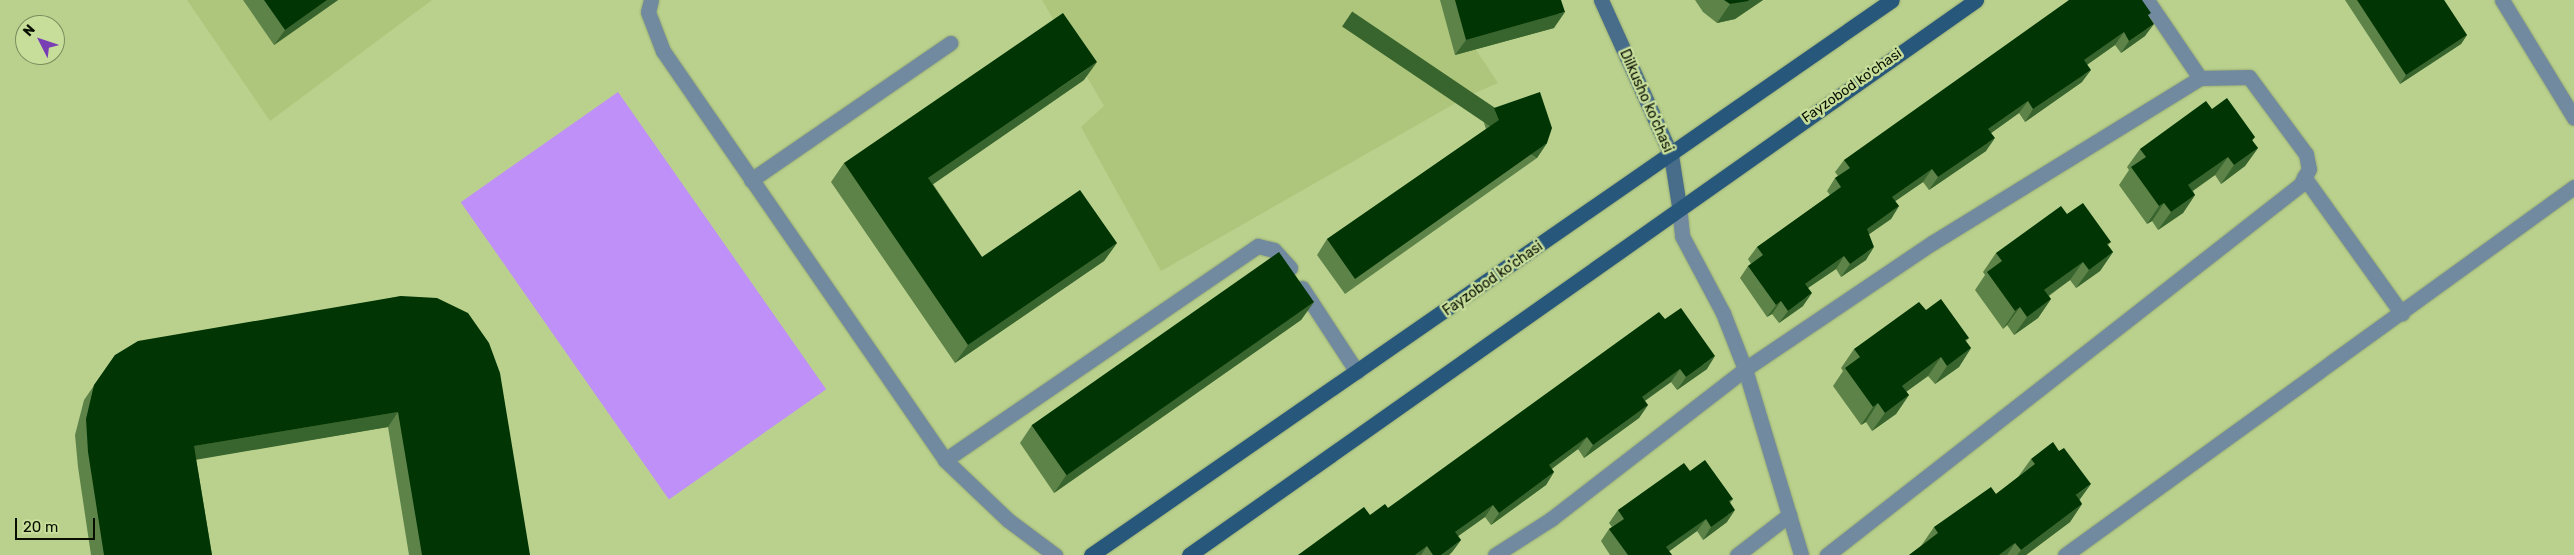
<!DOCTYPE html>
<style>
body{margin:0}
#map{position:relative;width:2574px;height:555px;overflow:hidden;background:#bad18e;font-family:Rubik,sans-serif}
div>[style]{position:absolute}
.built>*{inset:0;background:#aec57c}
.green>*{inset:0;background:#bf90f8;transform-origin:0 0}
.roads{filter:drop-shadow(0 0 1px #9aae74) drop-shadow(0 0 1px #9aae74)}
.street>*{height:15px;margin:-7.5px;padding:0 7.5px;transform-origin:7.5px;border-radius:7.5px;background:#728a9f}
.secondary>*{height:15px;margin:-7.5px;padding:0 7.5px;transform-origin:7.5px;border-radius:7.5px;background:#486d8a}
.primary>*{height:15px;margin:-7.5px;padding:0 7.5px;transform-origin:7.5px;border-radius:7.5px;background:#27577b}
.wall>*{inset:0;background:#5e8349}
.shaded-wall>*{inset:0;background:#38642d;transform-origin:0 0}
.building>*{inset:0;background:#013504;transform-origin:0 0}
span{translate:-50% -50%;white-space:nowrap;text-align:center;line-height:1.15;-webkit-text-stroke:5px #c7de9a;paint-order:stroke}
.street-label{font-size:14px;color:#090f00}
.north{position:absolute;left:15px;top:15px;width:50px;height:50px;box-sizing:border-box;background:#c7de9a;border:1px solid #7b8b5c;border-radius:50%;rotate:311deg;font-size:14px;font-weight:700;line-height:20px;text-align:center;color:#090f00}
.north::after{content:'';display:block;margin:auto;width:18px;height:22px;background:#793eb4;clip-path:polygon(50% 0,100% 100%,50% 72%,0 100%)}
.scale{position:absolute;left:15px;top:518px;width:80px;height:22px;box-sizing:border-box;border:2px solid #090f00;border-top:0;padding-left:6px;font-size:15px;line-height:18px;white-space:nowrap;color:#090f00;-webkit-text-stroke:4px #c7de9a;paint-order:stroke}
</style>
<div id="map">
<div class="built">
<i style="clip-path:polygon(187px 0,432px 0,270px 121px)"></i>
<i style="clip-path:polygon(1042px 0,1443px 0,1498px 83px,1468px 96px,1161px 271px,1081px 127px,1104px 106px)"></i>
</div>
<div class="green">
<i style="left:618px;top:92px;width:363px;height:192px;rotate:55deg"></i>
</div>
<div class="roads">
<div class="street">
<i style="left:651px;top:0;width:12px;rotate:104deg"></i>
<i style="left:648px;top:12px;width:42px;rotate:69deg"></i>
<i style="left:663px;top:51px;width:497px;rotate:55.4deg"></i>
<i style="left:945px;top:460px;width:87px;rotate:43.6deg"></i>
<i style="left:1008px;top:520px;width:59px;rotate:36.7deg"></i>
<i style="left:2147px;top:0;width:94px;rotate:55.8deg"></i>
<i style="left:2502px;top:0;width:138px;rotate:58.6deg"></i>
<i style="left:2304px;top:177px;width:168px;rotate:54.4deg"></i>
<i style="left:751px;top:180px;width:242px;rotate:-34.5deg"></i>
<i style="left:1679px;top:206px;width:30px;rotate:84deg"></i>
<i style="left:1682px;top:236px;width:87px;rotate:62deg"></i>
<i style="left:1723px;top:313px;width:60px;rotate:68.6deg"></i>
<i style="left:1745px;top:369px;width:194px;rotate:73.2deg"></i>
<i style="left:1302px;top:288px;width:100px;rotate:56.8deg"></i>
<i style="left:945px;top:460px;width:379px;rotate:-34.4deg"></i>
<i style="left:1258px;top:246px;width:16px;rotate:14deg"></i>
<i style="left:1274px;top:250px;width:24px;rotate:48deg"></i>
<i style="left:1495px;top:555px;width:67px;rotate:-32.7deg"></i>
<i style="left:1551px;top:519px;width:245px;rotate:-37.7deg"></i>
<i style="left:1745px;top:369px;width:225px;rotate:-34deg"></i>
<i style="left:1932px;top:243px;width:315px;rotate:-31.6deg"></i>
<i style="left:2200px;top:78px;width:49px;rotate:-1.2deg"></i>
<i style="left:2249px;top:77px;width:96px;rotate:53.5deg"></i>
<i style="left:2306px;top:154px;width:15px;rotate:79deg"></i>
<i style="left:2309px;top:169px;width:18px;rotate:119deg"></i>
<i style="left:2300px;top:185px;width:601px;rotate:141.97deg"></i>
<i style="left:1737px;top:555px;width:66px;rotate:-37.6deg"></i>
<i style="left:2065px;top:555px;width:628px;rotate:-35.87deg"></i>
</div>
<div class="secondary">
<i style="left:1601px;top:0;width:170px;rotate:65.7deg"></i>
<i style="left:1671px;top:155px;width:52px;rotate:81.1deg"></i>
</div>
<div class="primary">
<i style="left:1091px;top:555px;width:974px;rotate:-34.72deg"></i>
<i style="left:1189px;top:555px;width:963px;rotate:-35.19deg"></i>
</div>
</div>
<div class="wall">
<i style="clip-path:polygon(243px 0,338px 0,274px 45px)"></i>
<i style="clip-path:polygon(1440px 0,1561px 0,1554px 28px,1455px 55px)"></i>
<i style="clip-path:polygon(1695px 0,1763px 0,1735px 19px,1717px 23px,1703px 12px)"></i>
<i style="clip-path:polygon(2345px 0,2444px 0,2467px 35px,2461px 44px,2400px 84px)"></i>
<i style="clip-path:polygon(2149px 16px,2145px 36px,2121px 53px,2115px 45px,2087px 65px,2082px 82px,2025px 122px,2019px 113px,1991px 133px,1986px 151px,1929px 190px,1923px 182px,1895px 201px,1899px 206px,1891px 219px,1869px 234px,1866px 260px,1841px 277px,1836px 269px,1808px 288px,1803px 306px,1779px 323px,1772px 314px,1767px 317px,1740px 278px,1748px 266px,1751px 264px,1748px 259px,1757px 247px,1830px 195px,1827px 191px,1835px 178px,1838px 176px,1835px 172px,1844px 160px)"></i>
<i style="clip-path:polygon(1084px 80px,933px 184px,982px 257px,1117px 243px,1104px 261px,955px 363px,831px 182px,844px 163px)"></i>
<i style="clip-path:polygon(1494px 108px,1547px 143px,1537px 158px,1345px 294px,1317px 255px,1327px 239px,1486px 129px,1484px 123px)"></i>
<i style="clip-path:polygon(2212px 109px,2255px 137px,2252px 141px,2258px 148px,2245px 166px,2221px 184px,2215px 175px,2193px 191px,2195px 195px,2183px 213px,2158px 230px,2152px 221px,2147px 224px,2119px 185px,2129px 170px,2127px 167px,2140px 149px)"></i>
<i style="clip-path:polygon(2067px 214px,2111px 242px,2108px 245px,2113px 252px,2100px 271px,2076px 288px,2070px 280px,2049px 296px,2051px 299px,2038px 318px,2014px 335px,2007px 325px,2003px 329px,1975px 290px,1985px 275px,1983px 272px,1996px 253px)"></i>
<i style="clip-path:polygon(401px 296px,530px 555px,409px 555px,388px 427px,196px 459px,212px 555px,91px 555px,78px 467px,75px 435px,84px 400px,115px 355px)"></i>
<i style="clip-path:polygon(1314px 302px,1301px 320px,1054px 493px,1020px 443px,1032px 425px)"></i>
<i style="clip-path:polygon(1926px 310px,1969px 338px,1966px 341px,1971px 348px,1959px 367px,1935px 384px,1928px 376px,1906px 392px,1909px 395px,1896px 414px,1872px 431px,1866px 422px,1861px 425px,1833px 386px,1843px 371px,1841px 368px,1854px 349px)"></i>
<i style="clip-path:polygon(1665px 319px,1707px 369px,1677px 390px,1671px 382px,1645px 401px,1648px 405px,1639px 418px,1584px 458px,1578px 449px,1552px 469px,1554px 472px,1546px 485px,1491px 525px,1485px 517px,1458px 536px,1461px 540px,1452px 552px,1449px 555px,1298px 555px,1370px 515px,1388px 508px)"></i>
<i style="clip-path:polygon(2031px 459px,2080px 500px,2082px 504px,2070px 522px,2026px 555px,1909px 555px,1921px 546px,1934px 527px,1996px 494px,2018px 477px)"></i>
<i style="clip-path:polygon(1690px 471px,1733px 499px,1730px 503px,1727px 522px,1703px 540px,1697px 531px,1669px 551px,1672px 555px,1610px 555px,1601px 541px,1609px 529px,1612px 527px,1609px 523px,1618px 510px)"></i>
</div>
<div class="shaded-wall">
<i style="clip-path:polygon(327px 0,338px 0,274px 45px,285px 30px)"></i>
<i style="clip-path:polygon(1749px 0,1763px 0,1735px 19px,1717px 23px,1730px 4px)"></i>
<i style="clip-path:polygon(1565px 12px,1554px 28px,1455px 55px,1466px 40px)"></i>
<i style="clip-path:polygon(2154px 24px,2145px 36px,2121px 53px,2129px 41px)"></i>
<i style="clip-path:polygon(2124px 32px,2115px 45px,2075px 73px,2084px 60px)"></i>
<i style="clip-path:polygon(2467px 35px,2461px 44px,2400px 84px,2406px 75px)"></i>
<i style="clip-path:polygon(1097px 62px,1084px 80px,916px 196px,928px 178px)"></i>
<i style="clip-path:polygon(2091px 70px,2082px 82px,2025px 122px,2033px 109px)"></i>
<i style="clip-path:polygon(2028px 101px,2019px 113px,1980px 141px,1988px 129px)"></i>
<i style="clip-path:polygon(1995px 138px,1986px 151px,1929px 190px,1938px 177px)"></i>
<i style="left:1547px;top:143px;width:18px;height:235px;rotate:124deg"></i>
<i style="clip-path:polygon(2258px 148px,2245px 166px,2221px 184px,2234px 165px)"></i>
<i style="clip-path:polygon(2228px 157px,2215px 175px,2175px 203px,2188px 185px)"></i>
<i style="clip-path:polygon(1932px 169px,1923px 182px,1884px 209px,1892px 197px)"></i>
<i style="clip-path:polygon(2195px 195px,2183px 213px,2158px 230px,2171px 212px)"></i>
<i style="clip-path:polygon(2164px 203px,2152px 221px,2147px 224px,2159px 206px)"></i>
<i style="clip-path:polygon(1899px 206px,1891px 219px,1858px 242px,1867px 229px)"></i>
<i style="clip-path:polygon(1117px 243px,1104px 261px,955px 363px,968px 345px)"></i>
<i style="clip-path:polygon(1874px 247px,1866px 260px,1841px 277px,1850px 264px)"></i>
<i style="clip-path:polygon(2113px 252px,2100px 271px,2076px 288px,2089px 270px)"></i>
<i style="clip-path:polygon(1844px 256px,1836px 269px,1796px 296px,1805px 284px)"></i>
<i style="clip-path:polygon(2083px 262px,2070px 280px,2031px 308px,2044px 290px)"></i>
<i style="clip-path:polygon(1812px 293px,1803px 306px,1779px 323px,1788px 311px)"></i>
<i style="clip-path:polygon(2051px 299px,2038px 318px,2014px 335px,2027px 317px)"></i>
<i style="clip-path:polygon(1781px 301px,1772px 314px,1767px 317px,1776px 305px)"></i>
<i style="clip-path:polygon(1314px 302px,1301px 320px,1054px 493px,1067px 474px)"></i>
<i style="clip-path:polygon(2020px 307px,2007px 325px,2003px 329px,2015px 311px)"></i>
<i style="clip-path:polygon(1971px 348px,1959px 367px,1935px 384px,1947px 366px)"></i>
<i style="clip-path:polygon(1715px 356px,1707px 369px,1677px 390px,1686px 377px)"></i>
<i style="clip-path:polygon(1941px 357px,1928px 376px,1889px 404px,1902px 386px)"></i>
<i style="clip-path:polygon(1680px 369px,1671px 382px,1633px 409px,1642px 397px)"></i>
<i style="clip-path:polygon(1909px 395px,1896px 414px,1872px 431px,1885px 413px)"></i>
<i style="clip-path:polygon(1878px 403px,1866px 422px,1861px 425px,1873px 407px)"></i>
<i style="clip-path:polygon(1648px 405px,1639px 418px,1584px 458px,1593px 445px)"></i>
<i style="clip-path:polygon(398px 412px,388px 427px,183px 462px,194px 446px)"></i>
<i style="clip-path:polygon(1587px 437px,1578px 449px,1540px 477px,1549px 465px)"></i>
<i style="clip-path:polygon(1554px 472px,1546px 485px,1491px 525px,1499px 513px)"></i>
<i style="clip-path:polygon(2091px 484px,2078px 502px,2076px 495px)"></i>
<i style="clip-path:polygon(2082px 504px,2070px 522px,2026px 555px,2017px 555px,2021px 550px)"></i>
<i style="clip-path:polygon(1493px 505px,1485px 517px,1447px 544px,1455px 532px)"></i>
<i style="clip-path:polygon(1735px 510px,1727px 522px,1703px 540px,1711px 527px)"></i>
<i style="clip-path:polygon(1706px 519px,1697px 531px,1664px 555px,1666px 547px)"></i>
<i style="clip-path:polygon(1461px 540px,1452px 552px,1449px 555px,1441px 555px)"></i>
<i style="clip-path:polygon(2015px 543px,2007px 555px,1999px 555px)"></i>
<i style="clip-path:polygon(1427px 546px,1421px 555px,1415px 555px)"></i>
</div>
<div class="building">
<i style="clip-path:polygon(264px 0,327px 0,285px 30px)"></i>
<i style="clip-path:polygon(1455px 0,1561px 0,1565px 12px,1466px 40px)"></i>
<i style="clip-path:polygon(1724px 0,1749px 0,1748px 1px,1730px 4px)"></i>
<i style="clip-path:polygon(2069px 0,2142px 0,2151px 13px,2148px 15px,2154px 24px,2129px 41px,2124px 32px,2084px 60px,2091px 70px,2033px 109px,2028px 101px,1988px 129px,1995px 138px,1938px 177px,1932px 169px,1892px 197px,1899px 206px,1867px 229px,1874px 247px,1850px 264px,1844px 256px,1805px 284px,1812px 293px,1788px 311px,1781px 301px,1776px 305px,1748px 266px,1763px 255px,1757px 247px,1841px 187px,1835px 178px,1850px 168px,1844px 160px)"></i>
<i style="clip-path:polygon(2357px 0,2444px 0,2467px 35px,2406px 75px)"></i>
<i style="clip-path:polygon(1063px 13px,1097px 62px,928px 178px,982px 257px,1080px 190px,1117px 243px,968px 345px,844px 163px)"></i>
<i style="clip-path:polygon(1540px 92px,1552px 128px,1547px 143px,1355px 279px,1327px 239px,1499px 120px,1494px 108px)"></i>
<i style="clip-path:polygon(2227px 98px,2255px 137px,2252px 140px,2258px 148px,2234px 165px,2228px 157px,2188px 185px,2195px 195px,2171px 212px,2164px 203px,2159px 206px,2131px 167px,2146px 157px,2140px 149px,2206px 101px,2212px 109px)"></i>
<i style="clip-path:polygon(2083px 203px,2111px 242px,2107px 244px,2113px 252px,2089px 270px,2083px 262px,2044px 290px,2051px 299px,2027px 317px,2020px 307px,2015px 311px,1987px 272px,2002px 261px,1996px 253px,2061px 206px,2067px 214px)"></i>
<i style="left:1279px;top:252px;width:61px;height:302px;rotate:55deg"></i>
<i style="clip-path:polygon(401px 296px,437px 298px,468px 313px,489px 343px,500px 373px,530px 555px,422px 555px,398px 412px,194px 446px,212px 555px,104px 555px,88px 452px,86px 419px,94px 385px,115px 355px,138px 341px)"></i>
<i style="clip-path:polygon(1941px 299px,1969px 338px,1965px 340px,1971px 348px,1947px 366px,1941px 357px,1902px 386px,1909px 395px,1885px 413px,1878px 403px,1873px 407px,1845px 368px,1860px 357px,1854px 349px,1919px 302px,1926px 310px)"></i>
<i style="clip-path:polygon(1681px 308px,1715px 356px,1686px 377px,1680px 369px,1642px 397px,1648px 405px,1593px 445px,1587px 437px,1549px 465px,1554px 472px,1499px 513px,1493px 505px,1455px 532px,1461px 540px,1441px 555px,1433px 555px,1427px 546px,1415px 555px,1298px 555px,1364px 507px,1370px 515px,1385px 504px,1388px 508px,1659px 312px,1665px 319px)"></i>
<i style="clip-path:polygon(2053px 442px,2059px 451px,2064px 448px,2091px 484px,2076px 495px,2082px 504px,2021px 550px,2015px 543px,1999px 555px,1909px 555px,1938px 533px,1934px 527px,1991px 487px,1996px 494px,2035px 464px,2031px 459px)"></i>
<i style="clip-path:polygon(1705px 460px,1733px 499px,1729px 501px,1735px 510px,1711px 527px,1706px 519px,1666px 547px,1672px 555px,1628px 555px,1609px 529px,1624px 519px,1618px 510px,1684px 463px,1690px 471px)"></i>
</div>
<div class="street-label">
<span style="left:1852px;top:86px;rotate:-35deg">Fayzobod ko'chasi</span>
<span style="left:1646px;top:101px;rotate:66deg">Dilkusho ko'chasi</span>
<span style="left:1493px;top:279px;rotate:-35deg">Fayzobod ko'chasi</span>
</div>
<div class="north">N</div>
<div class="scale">20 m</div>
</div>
